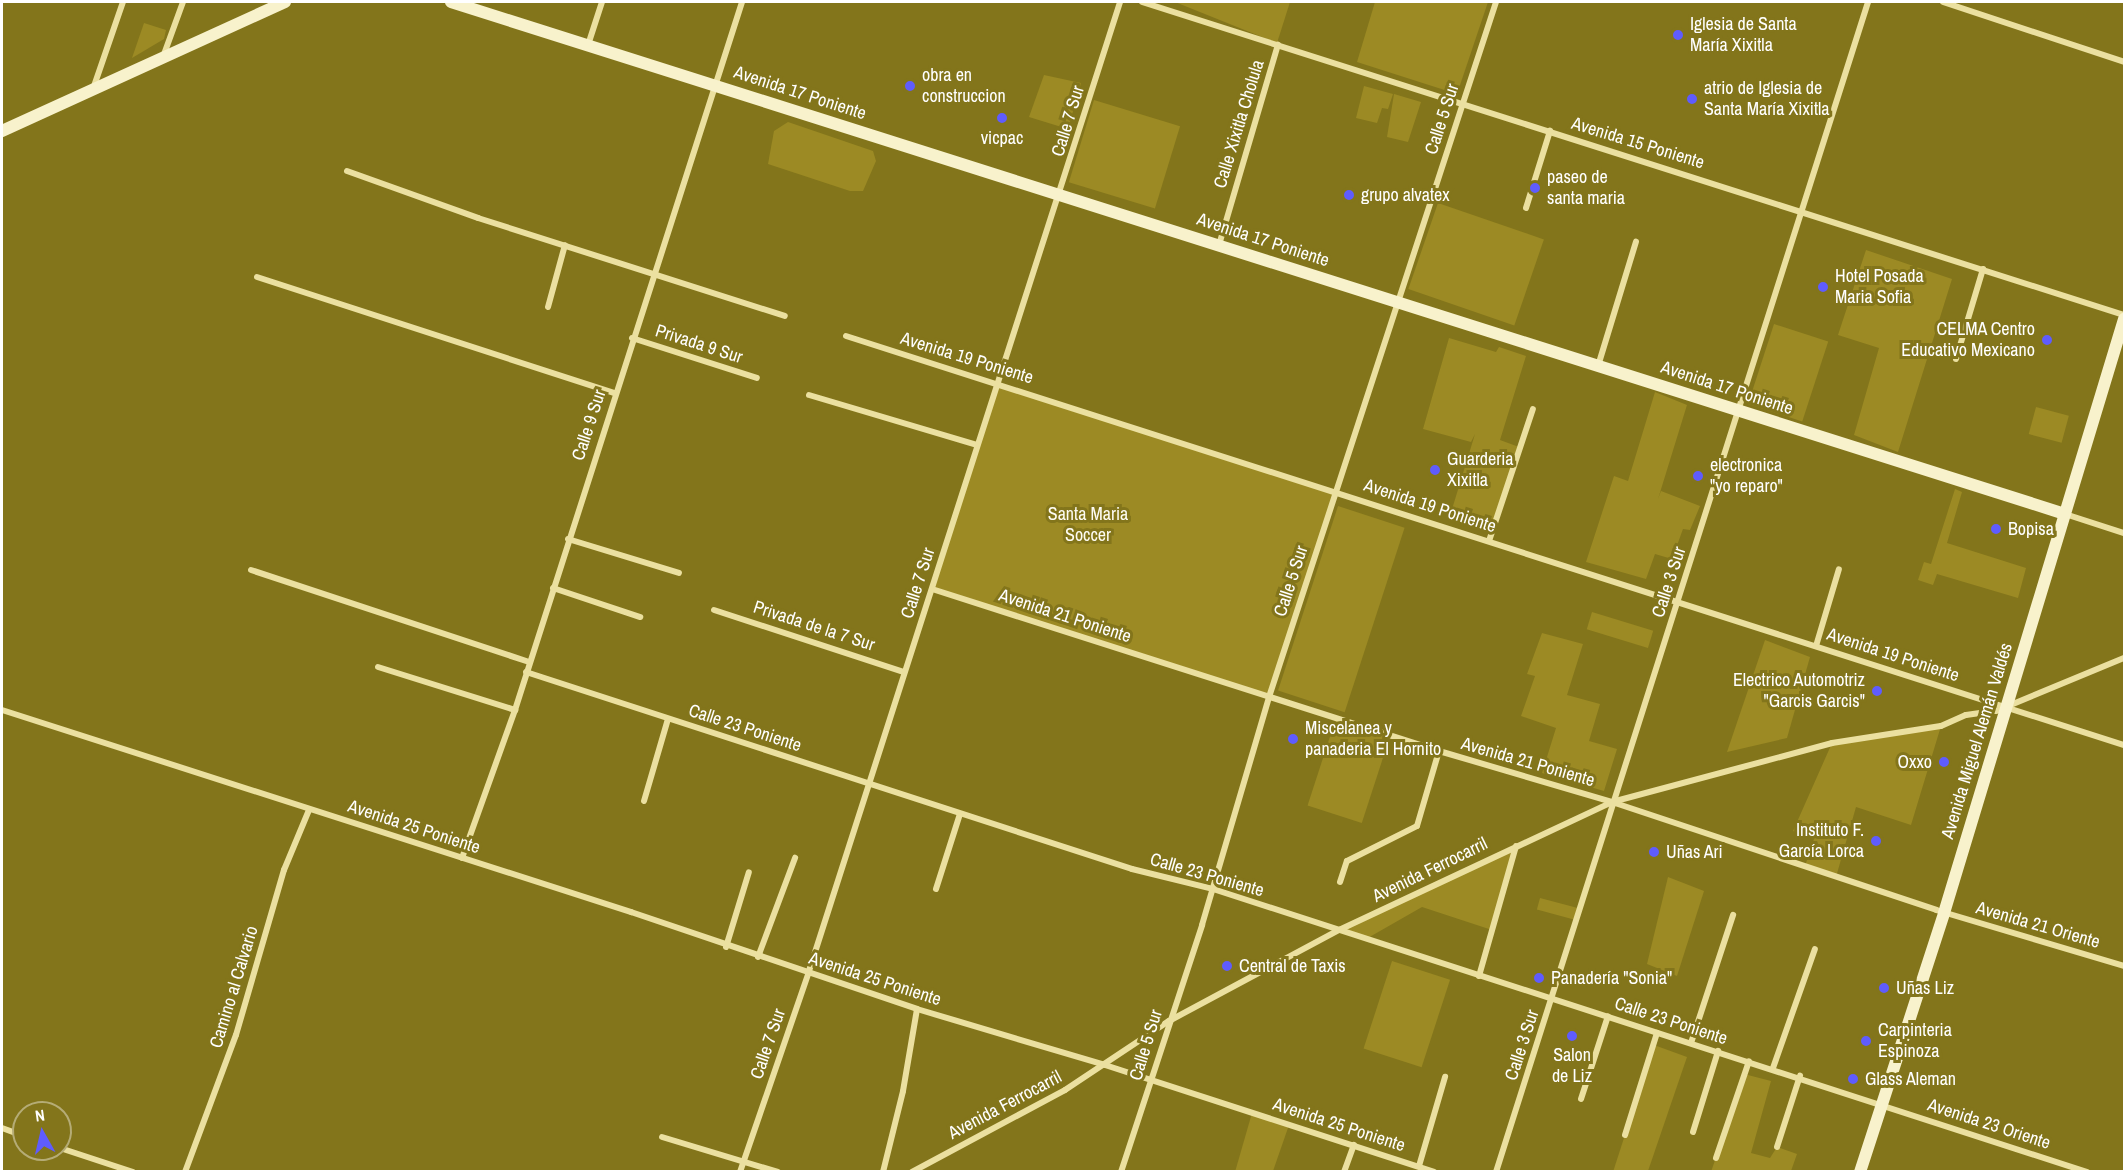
<!DOCTYPE html>
<meta charset="utf-8">
<style>
body{margin:0}
#map{position:relative;width:2126px;height:1173px;overflow:hidden;background:#83751b;font-family:"Archivo Narrow",sans-serif}
div>[style]{position:absolute}
.green>*{inset:0;background:#9c8a24;transform-origin:0 0}
.minor>*{height:6px;margin:-3px;padding:0 3px;transform-origin:3px;border-radius:3px;background:#ebe0a0}
.secondary>*{height:12px;margin:-6px;padding:0 6px;transform-origin:6px;border-radius:6px;background:#f8f2cc}
.dots>*{width:16px;height:16px;translate:-50% -50%;box-sizing:border-box;border:3px solid #83751b;border-radius:50%}
span{translate:-50% -50%;white-space:nowrap;text-align:center;line-height:1.15;-webkit-text-stroke:6px #83751b;paint-order:stroke}
.poi-label{font-size:18px;color:#fff}
.left{translate:0 -50%;text-align:left}
.right{translate:-100% -50%;text-align:right}
.street-label{font-size:18px;color:#fff}
.park-label{font-size:18px;color:#fefcf3}
.frame{position:absolute;inset:0;border:3px solid #fff;pointer-events:none}
.north{position:absolute;left:12px;top:1101px;width:60px;height:60px;box-sizing:border-box;background:#83751b;border:2px solid #b5ac76;border-radius:50%;rotate:352deg;font-size:16px;font-weight:700;line-height:24px;text-align:center;color:#fff}
.north::after{content:'';display:block;margin:auto;width:21px;height:27px;background:#5f5cfd;clip-path:polygon(50% 0,100% 100%,50% 72%,0 100%)}
</style>
<div id="map">
<div class="green">
<i style="clip-path:polygon(1175px 2px,1290px 2px,1277px 43px)"></i>
<i style="clip-path:polygon(1375px 2px,1488px 2px,1457px 94px,1357px 62px)"></i>
<i style="clip-path:polygon(144px 23px,166px 30px,164px 39px,132px 58px)"></i>
<i style="clip-path:polygon(1044px 75px,1081px 83px,1068px 129px,1029px 117px)"></i>
<i style="clip-path:polygon(1364px 86px,1393px 94px,1388px 109px,1382px 108px,1377px 123px,1356px 118px)"></i>
<i style="clip-path:polygon(1394px 94px,1421px 102px,1408px 142px,1387px 137px)"></i>
<i style="left:1094px;top:100px;width:90px;height:86px;rotate:17deg"></i>
<i style="clip-path:polygon(788px 122px,873px 151px,876px 161px,863px 191px,850px 191px,768px 164px,774px 131px)"></i>
<i style="left:1438px;top:203px;width:112px;height:91px;rotate:19deg"></i>
<i style="clip-path:polygon(1866px 250px,1952px 279px,1898px 452px,1854px 435px,1879px 348px,1838px 335px)"></i>
<i style="left:1774px;top:324px;width:57px;height:84px;rotate:18deg"></i>
<i style="clip-path:polygon(1449px 338px,1496px 352px,1499px 347px,1526px 356px,1500px 440px,1519px 447px,1490px 532px,1449px 519px,1475px 434px,1471px 442px,1423px 429px)"></i>
<i style="left:997px;top:382px;width:356px;height:217px;rotate:18deg"></i>
<i style="clip-path:polygon(1655px 392px,1687px 405px,1658px 499px,1661px 491px,1700px 506px,1690px 530px,1683px 529px,1672px 559px,1655px 554px,1646px 579px,1586px 562px,1614px 476px,1628px 481px)"></i>
<i style="left:2036px;top:407px;width:34px;height:28px;rotate:15deg"></i>
<i style="clip-path:polygon(1955px 489px,1962px 492px,1947px 543px,2026px 568px,2018px 598px,1937px 574px,1933px 585px,1918px 580px,1924px 562px,1931px 564px)"></i>
<i style="left:1338px;top:506px;width:70px;height:194px;rotate:18deg"></i>
<i style="left:1592px;top:612px;width:64px;height:18px;rotate:17deg"></i>
<i style="clip-path:polygon(1542px 633px,1583px 644px,1567px 695px,1600px 704px,1589px 741px,1617px 749px,1604px 791px,1542px 773px,1556px 728px,1521px 716px,1535px 676px,1527px 674px)"></i>
<i style="clip-path:polygon(1765px 640px,1810px 657px,1787px 738px,1727px 752px)"></i>
<i style="left:1336px;top:718px;width:57px;height:92px;rotate:18deg"></i>
<i style="clip-path:polygon(1941px 726px,1911px 825px,1856px 807px,1836px 877px,1805px 866px,1814px 839px,1793px 831px,1832px 743px)"></i>
<i style="clip-path:polygon(1516px 846px,1492px 930px,1422px 907px,1366px 939px,1339px 930px)"></i>
<i style="clip-path:polygon(1668px 877px,1704px 891px,1677px 976px,1647px 964px)"></i>
<i style="left:1540px;top:898px;width:41px;height:12px;rotate:15deg"></i>
<i style="left:1392px;top:961px;width:61px;height:92px;rotate:18deg"></i>
<i style="clip-path:polygon(1654px 1045px,1687px 1057px,1648px 1171px,1613px 1172px)"></i>
<i style="clip-path:polygon(1744px 1074px,1771px 1081px,1751px 1153px,1770px 1158px,1777px 1147px,1797px 1154px,1791px 1171px,1711px 1172px)"></i>
<i style="clip-path:polygon(1252px 1113px,1289px 1125px,1273px 1171px,1235px 1172px)"></i>
</div>
<div class="minor">
<i style="left:1142px;top:2px;width:1031px;rotate:17.68deg"></i>
<i style="left:1943px;top:2px;width:191px;rotate:18.3deg"></i>
<i style="left:588px;top:45px;width:45px;rotate:-72deg"></i>
<i style="left:163px;top:57px;width:59px;rotate:-70deg"></i>
<i style="left:93px;top:89px;width:92px;rotate:-71deg"></i>
<i style="left:347px;top:171px;width:139px;rotate:19.7deg"></i>
<i style="left:478px;top:218px;width:322px;rotate:17.7deg"></i>
<i style="left:1526px;top:208px;width:81px;rotate:-72.7deg"></i>
<i style="left:1219px;top:245px;width:209px;rotate:-73.6deg"></i>
<i style="left:257px;top:277px;width:376px;rotate:18deg"></i>
<i style="left:548px;top:307px;width:64px;rotate:-74.7deg"></i>
<i style="left:846px;top:336px;width:1342px;rotate:17.75deg"></i>
<i style="left:632px;top:338px;width:131px;rotate:17.7deg"></i>
<i style="left:1956px;top:359px;width:94px;rotate:-73.3deg"></i>
<i style="left:1598px;top:366px;width:130px;rotate:-73deg"></i>
<i style="left:809px;top:395px;width:175px;rotate:16.6deg"></i>
<i style="left:2065px;top:514px;width:62px;rotate:17.9deg"></i>
<i style="left:568px;top:539px;width:116px;rotate:17deg"></i>
<i style="left:1489px;top:541px;width:139px;rotate:-71.6deg"></i>
<i style="left:251px;top:570px;width:293px;rotate:18.3deg"></i>
<i style="left:553px;top:588px;width:92px;rotate:18.4deg"></i>
<i style="left:932px;top:589px;width:532px;rotate:17.72deg"></i>
<i style="left:1439px;top:751px;width:180px;rotate:16.4deg"></i>
<i style="left:1612px;top:802px;width:342px;rotate:18.4deg"></i>
<i style="left:1936px;top:910px;width:196px;rotate:16.6deg"></i>
<i style="left:714px;top:610px;width:200px;rotate:18.1deg"></i>
<i style="left:1816px;top:646px;width:80px;rotate:-73.4deg"></i>
<i style="left:378px;top:667px;width:144px;rotate:17.4deg"></i>
<i style="left:526px;top:672px;width:637px;rotate:18.01deg"></i>
<i style="left:1132px;top:869px;width:83px;rotate:13.9deg"></i>
<i style="left:1213px;top:889px;width:919px;rotate:17.94deg"></i>
<i style="left:2px;top:710px;width:661px;rotate:17.8deg"></i>
<i style="left:631px;top:912px;width:302px;rotate:18.7deg"></i>
<i style="left:917px;top:1009px;width:196px;rotate:16.6deg"></i>
<i style="left:1105px;top:1065px;width:346px;rotate:18deg"></i>
<i style="left:644px;top:801px;width:85px;rotate:-73.7deg"></i>
<i style="left:462px;top:858px;width:157px;rotate:-70.3deg"></i>
<i style="left:515px;top:710px;width:744px;rotate:-72.22deg"></i>
<i style="left:1340px;top:882px;width:22px;rotate:-72deg"></i>
<i style="left:1347px;top:861px;width:78px;rotate:-26.6deg"></i>
<i style="left:1417px;top:826px;width:78px;rotate:-73.7deg"></i>
<i style="left:936px;top:889px;width:79px;rotate:-72.3deg"></i>
<i style="left:726px;top:947px;width:78px;rotate:-73deg"></i>
<i style="left:758px;top:957px;width:106px;rotate:-69.5deg"></i>
<i style="left:1479px;top:976px;width:135px;rotate:-74.1deg"></i>
<i style="left:1691px;top:1043px;width:135px;rotate:-71.8deg"></i>
<i style="left:1773px;top:1068px;width:126px;rotate:-70.6deg"></i>
<i style="left:1581px;top:1099px;width:87px;rotate:-72deg"></i>
<i style="left:2px;top:1128px;width:23px;rotate:20deg"></i>
<i style="left:1693px;top:1132px;width:85px;rotate:-72.8deg"></i>
<i style="left:1625px;top:1135px;width:107px;rotate:-72.6deg"></i>
<i style="left:662px;top:1137px;width:121px;rotate:16.8deg"></i>
<i style="left:1777px;top:1147px;width:75px;rotate:-72.1deg"></i>
<i style="left:60px;top:1148px;width:77px;rotate:18.2deg"></i>
<i style="left:1716px;top:1158px;width:102px;rotate:-71.2deg"></i>
<i style="left:1419px;top:1166px;width:93px;rotate:-73.7deg"></i>
<i style="left:185px;top:1172px;width:146px;rotate:-69.6deg"></i>
<i style="left:236px;top:1035px;width:172px;rotate:-73.8deg"></i>
<i style="left:284px;top:870px;width:65px;rotate:-67.4deg"></i>
<i style="left:740px;top:1172px;width:209px;rotate:-71deg"></i>
<i style="left:808px;top:974px;width:1021px;rotate:-72.2deg"></i>
<i style="left:883px;top:1172px;width:83px;rotate:-76.1deg"></i>
<i style="left:903px;top:1091px;width:83px;rotate:-80.3deg"></i>
<i style="left:912px;top:1172px;width:174px;rotate:-28.2deg"></i>
<i style="left:1065px;top:1090px;width:125px;rotate:-33.6deg"></i>
<i style="left:1169px;top:1021px;width:193px;rotate:-28.2deg"></i>
<i style="left:1339px;top:930px;width:302px;rotate:-25.1deg"></i>
<i style="left:1612px;top:802px;width:228px;rotate:-15deg"></i>
<i style="left:1832px;top:743px;width:110px;rotate:-8.9deg"></i>
<i style="left:1941px;top:726px;width:27px;rotate:-24deg"></i>
<i style="left:1966px;top:715px;width:30px;rotate:-8deg"></i>
<i style="left:1996px;top:711px;width:139px;rotate:-22.5deg"></i>
<i style="left:1121px;top:1172px;width:260px;rotate:-71.8deg"></i>
<i style="left:1202px;top:925px;width:238px;rotate:-73.6deg"></i>
<i style="left:1269px;top:697px;width:731px;rotate:-71.91deg"></i>
<i style="left:1344px;top:1172px;width:29px;rotate:-70deg"></i>
<i style="left:1496px;top:1172px;width:1228px;rotate:-72.36deg"></i>
</div>
<div class="secondary">
<i style="left:451px;top:2px;width:1693px;rotate:17.6deg"></i>
<i style="left:2px;top:131px;width:311px;rotate:-24.5deg"></i>
<i style="left:1860px;top:1172px;width:272px;rotate:-72deg"></i>
<i style="left:1944px;top:913px;width:621px;rotate:-73.14deg"></i>
</div>
<div class="dots">
<i style="left:1678px;top:35px;background:#5f5cfd"></i>
<i style="left:910px;top:86px;background:#5f5cfd"></i>
<i style="left:1692px;top:99px;background:#5f5cfd"></i>
<i style="left:1002px;top:118px;background:#5f5cfd"></i>
<i style="left:1535px;top:188px;background:#5f5cfd"></i>
<i style="left:1349px;top:195px;background:#5f5cfd"></i>
<i style="left:1823px;top:287px;background:#5f5cfd"></i>
<i style="left:2047px;top:340px;background:#5f5cfd"></i>
<i style="left:1435px;top:470px;background:#5f5cfd"></i>
<i style="left:1698px;top:476px;background:#5f5cfd"></i>
<i style="left:1996px;top:529px;background:#5f5cfd"></i>
<i style="left:1877px;top:691px;background:#5f5cfd"></i>
<i style="left:1293px;top:739px;background:#5f5cfd"></i>
<i style="left:1944px;top:762px;background:#5f5cfd"></i>
<i style="left:1876px;top:841px;background:#5f5cfd"></i>
<i style="left:1654px;top:852px;background:#5f5cfd"></i>
<i style="left:1227px;top:966px;background:#5f5cfd"></i>
<i style="left:1539px;top:978px;background:#5f5cfd"></i>
<i style="left:1884px;top:988px;background:#5f5cfd"></i>
<i style="left:1572px;top:1036px;background:#5f5cfd"></i>
<i style="left:1866px;top:1041px;background:#5f5cfd"></i>
<i style="left:1853px;top:1079px;background:#5f5cfd"></i>
</div>
<div class="poi-label">
<span class="left" style="left:1690px;top:35px">Iglesia de Santa<br>María Xixitla</span>
<span class="left" style="left:922px;top:86px">obra en<br>construccion</span>
<span class="left" style="left:1704px;top:99px">atrio de Iglesia de<br>Santa María Xixitla</span>
<span style="left:1002px;top:138px">vicpac</span>
<span class="left" style="left:1547px;top:188px">paseo de<br>santa maria</span>
<span class="left" style="left:1361px;top:195px">grupo alvatex</span>
<span class="left" style="left:1835px;top:287px">Hotel Posada<br>Maria Sofia</span>
<span class="right" style="left:2035px;top:340px">CELMA Centro<br>Educativo Mexicano</span>
<span class="left" style="left:1447px;top:470px">Guarderia<br>Xixitla</span>
<span class="left" style="left:1710px;top:476px">electronica<br>"yo reparo"</span>
<span class="left" style="left:2008px;top:529px">Bopisa</span>
<span class="right" style="left:1865px;top:691px">Electrico Automotriz<br>"Garcis Garcis"</span>
<span class="left" style="left:1305px;top:739px">Miscelanea y<br>panaderia El Hornito</span>
<span class="right" style="left:1932px;top:762px">Oxxo</span>
<span class="right" style="left:1864px;top:841px">Instituto F.<br>García Lorca</span>
<span class="left" style="left:1666px;top:852px">Uñas Ari</span>
<span class="left" style="left:1239px;top:966px">Central de Taxis</span>
<span class="left" style="left:1551px;top:978px">Panadería "Sonia"</span>
<span class="left" style="left:1896px;top:988px">Uñas Liz</span>
<span class="left" style="left:1878px;top:1041px">Carpinteria<br>Espinoza</span>
<span style="left:1572px;top:1066px">Salon<br>de Liz</span>
<span class="left" style="left:1865px;top:1079px">Glass Aleman</span>
</div>
<div class="street-label">
<span style="left:800px;top:93px;rotate:18deg">Avenida 17 Poniente</span>
<span style="left:1442px;top:119px;rotate:-72deg">Calle 5 Sur</span>
<span style="left:1068px;top:121px;rotate:-73deg">Calle 7 Sur</span>
<span style="left:1239px;top:124px;rotate:-73deg">Calle Xixitla Cholula</span>
<span style="left:1638px;top:143px;rotate:17deg">Avenida 15 Poniente</span>
<span style="left:1263px;top:240px;rotate:18deg">Avenida 17 Poniente</span>
<span style="left:699px;top:344px;rotate:18deg">Privada 9 Sur</span>
<span style="left:967px;top:358px;rotate:17deg">Avenida 19 Poniente</span>
<span style="left:1727px;top:388px;rotate:18deg">Avenida 17 Poniente</span>
<span style="left:589px;top:425px;rotate:-72deg">Calle 9 Sur</span>
<span style="left:1430px;top:506px;rotate:18deg">Avenida 19 Poniente</span>
<span style="left:1291px;top:581px;rotate:-72deg">Calle 5 Sur</span>
<span style="left:1669px;top:582px;rotate:-72deg">Calle 3 Sur</span>
<span style="left:918px;top:583px;rotate:-72deg">Calle 7 Sur</span>
<span style="left:1065px;top:616px;rotate:18deg">Avenida 21 Poniente</span>
<span style="left:814px;top:626px;rotate:18deg">Privada de la 7 Sur</span>
<span style="left:1893px;top:655px;rotate:18deg">Avenida 19 Poniente</span>
<span style="left:745px;top:728px;rotate:18deg">Calle 23 Poniente</span>
<span style="left:1977px;top:741px;rotate:-73deg">Avenida Miguel Alemán Valdés</span>
<span style="left:1528px;top:762px;rotate:16deg">Avenida 21 Poniente</span>
<span style="left:414px;top:827px;rotate:18deg">Avenida 25 Poniente</span>
<span style="left:1430px;top:870px;rotate:-26deg">Avenida Ferrocarril</span>
<span style="left:1207px;top:875px;rotate:16deg">Calle 23 Poniente</span>
<span style="left:2038px;top:925px;rotate:16deg">Avenida 21 Oriente</span>
<span style="left:875px;top:979px;rotate:18deg">Avenida 25 Poniente</span>
<span style="left:234px;top:987px;rotate:-73deg">Camino al Calvario</span>
<span style="left:1671px;top:1021px;rotate:18deg">Calle 23 Poniente</span>
<span style="left:768px;top:1044px;rotate:-71deg">Calle 7 Sur</span>
<span style="left:1146px;top:1045px;rotate:-73deg">Calle 5 Sur</span>
<span style="left:1522px;top:1045px;rotate:-72deg">Calle 3 Sur</span>
<span style="left:1005px;top:1105px;rotate:-28deg">Avenida Ferrocarril</span>
<span style="left:1989px;top:1124px;rotate:18deg">Avenida 23 Oriente</span>
<span style="left:1339px;top:1125px;rotate:18deg">Avenida 25 Poniente</span>
</div>
<div class="park-label">
<span style="left:1088px;top:525px">Santa Maria<br>Soccer</span>
</div>
<div class="frame"></div>
<div class="north">N</div>
</div>
